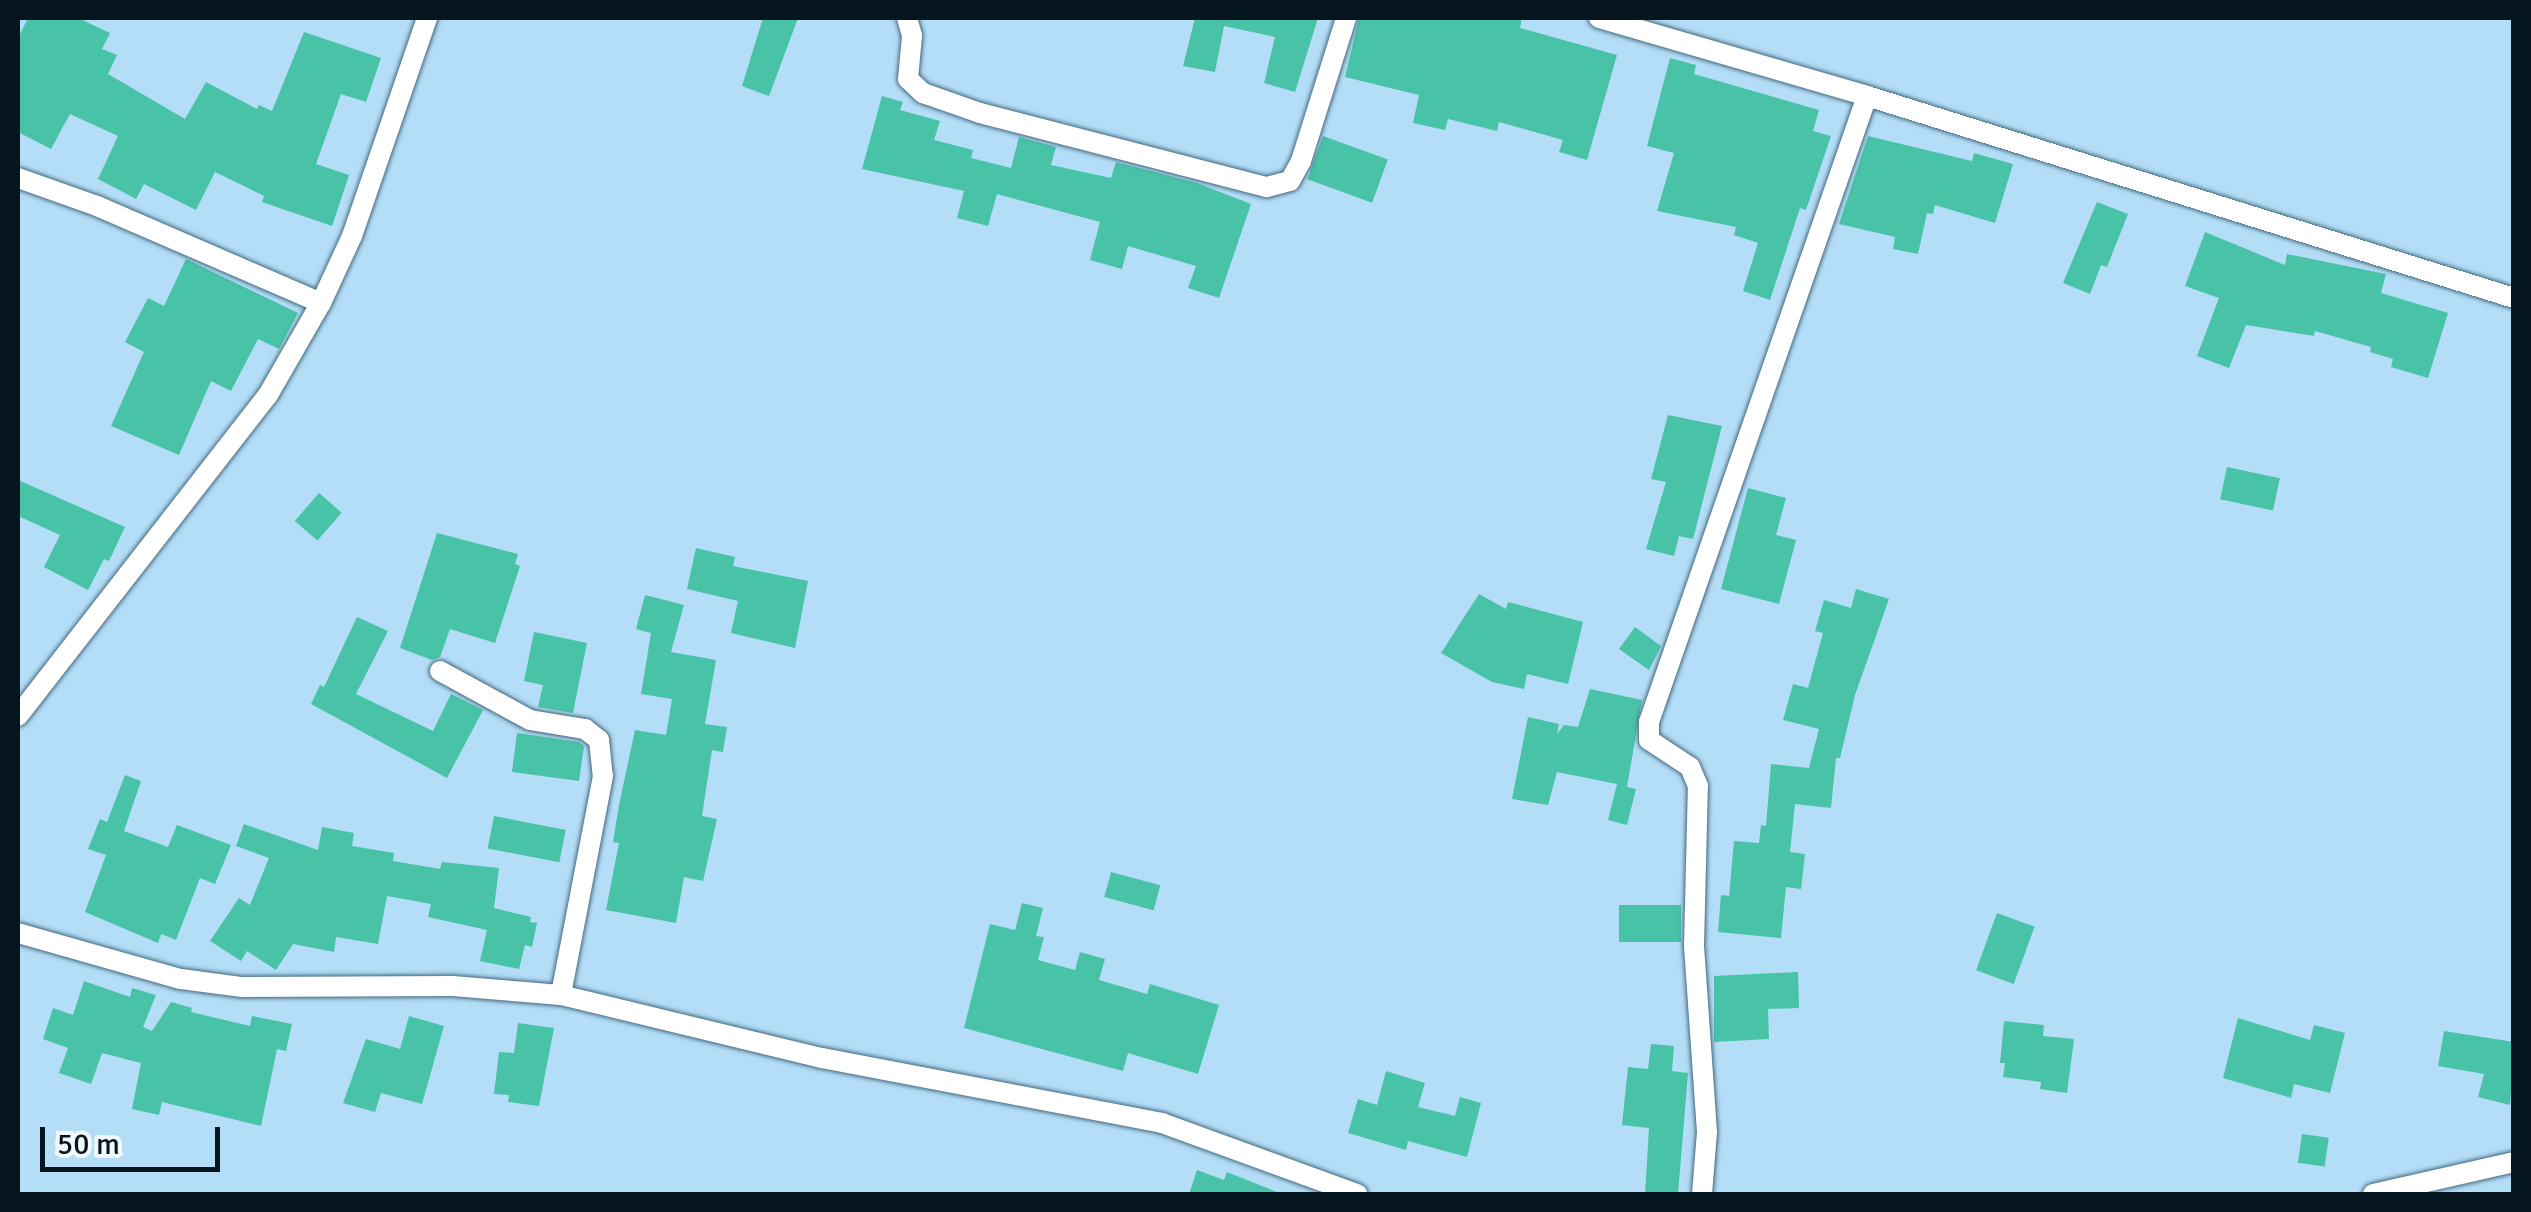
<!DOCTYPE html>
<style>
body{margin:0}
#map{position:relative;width:2531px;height:1212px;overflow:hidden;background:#b4ddf7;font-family:Signika,sans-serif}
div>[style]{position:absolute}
.building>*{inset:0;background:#48c3a7;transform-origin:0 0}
.roads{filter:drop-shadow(0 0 2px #43697f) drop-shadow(0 0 2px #43697f)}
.street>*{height:20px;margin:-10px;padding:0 10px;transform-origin:10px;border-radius:10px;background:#fff}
span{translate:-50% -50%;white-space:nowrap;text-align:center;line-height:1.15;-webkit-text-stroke:10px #f1f9fe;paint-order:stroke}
.frame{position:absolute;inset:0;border:20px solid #06161f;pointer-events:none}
.scale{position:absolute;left:40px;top:1127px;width:180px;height:45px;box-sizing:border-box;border:5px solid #06161f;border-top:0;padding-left:12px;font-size:30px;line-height:35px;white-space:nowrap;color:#06161f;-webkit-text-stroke:8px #f1f9fe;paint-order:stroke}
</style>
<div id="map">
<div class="building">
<i style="clip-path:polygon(28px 18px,78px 18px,110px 33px,102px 49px,117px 55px,108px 74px,185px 119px,206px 82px,257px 109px,259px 105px,272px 111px,304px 32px,381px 58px,366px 102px,341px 94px,316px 164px,349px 175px,332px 226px,262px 202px,264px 196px,215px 172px,196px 210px,144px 184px,136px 199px,98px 179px,118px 136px,70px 114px,51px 149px,18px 132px,18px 38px)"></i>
<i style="clip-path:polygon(763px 18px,798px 18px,769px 96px,742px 86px)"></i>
<i style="clip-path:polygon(1195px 18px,1318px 18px,1295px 92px,1264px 83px,1275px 37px,1224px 26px,1215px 72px,1183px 66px)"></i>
<i style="clip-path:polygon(1359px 18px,1522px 18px,1520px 28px,1617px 55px,1587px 160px,1559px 152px,1563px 140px,1499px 122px,1497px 131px,1448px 119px,1445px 130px,1413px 123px,1419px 95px,1345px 77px)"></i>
<i style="clip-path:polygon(1670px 58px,1696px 65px,1694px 74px,1819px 110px,1813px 131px,1831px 136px,1806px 210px,1800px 208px,1770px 300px,1743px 291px,1758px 243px,1734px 235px,1736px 227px,1657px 211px,1674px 153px,1647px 146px)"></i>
<i style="clip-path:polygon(882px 96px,903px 102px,900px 110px,940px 121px,934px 140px,973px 150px,971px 158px,1011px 168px,1019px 137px,1056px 147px,1051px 165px,1111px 178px,1116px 162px,1197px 183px,1251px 204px,1219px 298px,1188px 288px,1196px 266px,1128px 246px,1122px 269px,1090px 260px,1100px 222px,997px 194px,988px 226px,957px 218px,964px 191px,862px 169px)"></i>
<i style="left:1323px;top:136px;width:69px;height:46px;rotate:20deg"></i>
<i style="clip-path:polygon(1868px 136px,1972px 161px,1974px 153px,2013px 164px,1995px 223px,1935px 205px,1933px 214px,1927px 213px,1918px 254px,1893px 249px,1895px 237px,1839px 224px)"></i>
<i style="clip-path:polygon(2097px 202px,2128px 214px,2107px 267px,2101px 265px,2090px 294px,2063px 283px)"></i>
<i style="clip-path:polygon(2205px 232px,2285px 265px,2287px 254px,2386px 274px,2381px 293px,2448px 313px,2428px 378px,2391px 367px,2393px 359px,2370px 352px,2371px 347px,2315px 331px,2314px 336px,2246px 325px,2229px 368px,2197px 356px,2219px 298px,2185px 286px)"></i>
<i style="clip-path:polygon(186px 259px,298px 313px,279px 349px,258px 339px,231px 391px,211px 381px,179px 455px,111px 426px,144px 352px,125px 342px,148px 298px,164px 306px)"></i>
<i style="clip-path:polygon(1668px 415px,1722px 426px,1693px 539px,1679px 536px,1674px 556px,1646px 549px,1666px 482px,1651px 479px)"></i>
<i style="left:2227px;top:467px;width:54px;height:33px;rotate:12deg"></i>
<i style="clip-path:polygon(18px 480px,125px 527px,109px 561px,104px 559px,88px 590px,44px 567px,60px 535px,18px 516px)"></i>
<i style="clip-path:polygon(1748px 488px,1786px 498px,1776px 535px,1796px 540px,1779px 604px,1721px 589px)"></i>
<i style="left:319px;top:493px;width:30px;height:37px;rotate:41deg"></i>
<i style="clip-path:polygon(437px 533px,518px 554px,515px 564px,520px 566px,495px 643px,450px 629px,440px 657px,432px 660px,400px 648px)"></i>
<i style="clip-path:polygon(696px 548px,735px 557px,733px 566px,808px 581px,795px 648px,731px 633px,738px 601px,687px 589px)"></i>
<i style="clip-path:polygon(1856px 589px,1889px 599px,1855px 695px,1840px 758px,1836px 758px,1831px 808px,1795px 804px,1790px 852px,1805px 854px,1801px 889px,1786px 887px,1781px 938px,1718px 932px,1721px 895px,1729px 896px,1734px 841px,1759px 843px,1761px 825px,1766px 826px,1771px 764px,1809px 768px,1819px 729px,1783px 720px,1793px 684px,1808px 688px,1823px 633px,1815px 631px,1824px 600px,1851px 608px)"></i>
<i style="clip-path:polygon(1479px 594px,1506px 609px,1508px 602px,1583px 622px,1568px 684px,1527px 674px,1524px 689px,1492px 682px,1441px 653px)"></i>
<i style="clip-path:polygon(645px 595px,684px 605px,671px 652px,716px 660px,705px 724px,727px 727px,723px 752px,712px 750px,702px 816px,717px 819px,703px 881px,684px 877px,676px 923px,606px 910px,619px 843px,613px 842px,619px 805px,635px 730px,666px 735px,672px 699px,641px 694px,651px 633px,636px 629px)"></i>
<i style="clip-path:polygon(357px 617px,388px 631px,356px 694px,433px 731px,451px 694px,483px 710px,447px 778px,311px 704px,320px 685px,324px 687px)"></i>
<i style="clip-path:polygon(1635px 627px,1661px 646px,1649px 670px,1619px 649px)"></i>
<i style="clip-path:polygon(534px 632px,587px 643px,573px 713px,538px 707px,543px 685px,524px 681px)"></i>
<i style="clip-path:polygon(1590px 689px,1642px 700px,1627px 787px,1623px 786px,1636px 789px,1627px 825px,1608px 820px,1617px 784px,1557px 772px,1548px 805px,1512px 799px,1528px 717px,1559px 724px,1557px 734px,1564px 725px,1578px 727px)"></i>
<i style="clip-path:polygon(517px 733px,579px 742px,584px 746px,579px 781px,512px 772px)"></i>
<i style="clip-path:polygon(125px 775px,141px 781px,124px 831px,168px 847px,177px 825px,231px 845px,215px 884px,200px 878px,176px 940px,161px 934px,158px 943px,85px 912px,106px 855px,88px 849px,100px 819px,107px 822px)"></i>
<i style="left:494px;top:816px;width:73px;height:33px;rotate:11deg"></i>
<i style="clip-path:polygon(244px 824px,318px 850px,322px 827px,354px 833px,352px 846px,394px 853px,393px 861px,440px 869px,442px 862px,499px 868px,494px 908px,531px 917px,530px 922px,537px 923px,532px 947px,525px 945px,519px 969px,480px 961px,487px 930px,428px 917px,431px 904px,387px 896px,378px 944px,336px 937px,334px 952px,293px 944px,276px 970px,247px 951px,241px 961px,210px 941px,239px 898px,250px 905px,269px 858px,236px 846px)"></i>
<i style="left:1111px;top:872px;width:51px;height:26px;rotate:15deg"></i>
<i style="clip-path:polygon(1022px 903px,1043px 908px,1036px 936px,1044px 937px,1038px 960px,1075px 970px,1080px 952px,1105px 959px,1099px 980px,1147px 994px,1150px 984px,1219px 1005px,1198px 1074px,1128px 1053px,1123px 1071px,964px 1028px,990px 924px,1015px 930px)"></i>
<i style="left:1619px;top:905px;width:62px;height:37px"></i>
<i style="left:1997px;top:913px;width:40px;height:61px;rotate:20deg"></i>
<i style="clip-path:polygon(1798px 972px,1799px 1008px,1768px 1009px,1769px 1039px,1714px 1042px,1714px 976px)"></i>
<i style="clip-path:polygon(84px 981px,130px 997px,132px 988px,156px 995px,143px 1027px,152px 1031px,171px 1002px,192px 1008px,191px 1012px,250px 1026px,252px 1016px,292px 1024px,286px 1051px,277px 1049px,261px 1126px,162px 1102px,159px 1115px,132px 1109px,141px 1063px,102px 1053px,91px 1084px,59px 1073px,68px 1048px,43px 1039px,53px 1008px,73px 1015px)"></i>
<i style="clip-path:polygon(409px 1016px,444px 1026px,422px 1104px,381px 1093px,375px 1112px,343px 1103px,366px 1039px,400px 1049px)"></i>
<i style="clip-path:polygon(2238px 1018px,2310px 1040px,2314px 1025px,2345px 1033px,2330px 1093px,2294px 1084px,2291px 1098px,2223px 1078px)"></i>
<i style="clip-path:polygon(2004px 1021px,2044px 1025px,2043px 1036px,2074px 1039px,2067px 1093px,2040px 1089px,2041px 1082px,2003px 1077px,2005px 1063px,2000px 1063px)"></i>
<i style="clip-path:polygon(518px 1023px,554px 1028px,539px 1106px,508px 1102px,509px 1095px,494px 1094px,499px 1052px,514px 1053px)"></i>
<i style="clip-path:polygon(2444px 1031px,2514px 1042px,2510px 1105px,2478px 1097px,2484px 1074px,2438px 1066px)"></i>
<i style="clip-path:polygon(1651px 1044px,1674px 1046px,1672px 1071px,1688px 1073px,1678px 1194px,1645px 1194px,1649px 1128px,1622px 1125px,1628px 1067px,1648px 1069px)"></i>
<i style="clip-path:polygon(1386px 1071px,1425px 1083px,1418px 1107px,1455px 1116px,1460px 1097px,1481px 1103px,1467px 1157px,1408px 1141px,1406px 1150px,1348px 1133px,1358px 1099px,1377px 1105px)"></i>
<i style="left:2302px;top:1134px;width:27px;height:29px;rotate:8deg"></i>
<i style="clip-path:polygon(1197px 1170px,1224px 1180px,1227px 1172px,1282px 1194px,1189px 1194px)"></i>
</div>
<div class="roads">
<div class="street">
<i style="left:907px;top:18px;width:19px;rotate:74deg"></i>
<i style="left:912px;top:36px;width:43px;rotate:95.3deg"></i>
<i style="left:908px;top:79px;width:21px;rotate:43deg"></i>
<i style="left:923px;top:93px;width:60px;rotate:19.3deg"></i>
<i style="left:980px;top:113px;width:296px;rotate:14.5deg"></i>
<i style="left:1267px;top:187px;width:24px;rotate:-15deg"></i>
<i style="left:1290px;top:181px;width:23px;rotate:-61deg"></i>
<i style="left:1301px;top:161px;width:150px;rotate:-72.5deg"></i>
<i style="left:1599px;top:18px;width:279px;rotate:16.2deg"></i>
<i style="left:1867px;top:96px;width:678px;rotate:17.34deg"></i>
<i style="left:18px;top:178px;width:84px;rotate:19.5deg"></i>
<i style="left:97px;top:206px;width:244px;rotate:23.4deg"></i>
<i style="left:440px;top:671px;width:102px;rotate:28.6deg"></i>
<i style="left:530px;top:720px;width:56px;rotate:9.3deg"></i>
<i style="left:585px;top:729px;width:18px;rotate:38deg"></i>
<i style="left:599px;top:740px;width:36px;rotate:84deg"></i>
<i style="left:603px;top:776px;width:223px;rotate:100.9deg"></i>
<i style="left:18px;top:716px;width:407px;rotate:-52.1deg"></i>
<i style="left:268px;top:395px;width:106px;rotate:-60.1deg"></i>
<i style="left:321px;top:303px;width:74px;rotate:-65.2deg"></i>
<i style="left:352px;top:236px;width:231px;rotate:-71deg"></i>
<i style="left:18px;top:933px;width:169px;rotate:15.8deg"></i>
<i style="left:181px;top:979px;width:62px;rotate:7.5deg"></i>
<i style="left:242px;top:987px;width:211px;rotate:-0.3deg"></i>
<i style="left:453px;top:986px;width:108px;rotate:4.8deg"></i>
<i style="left:561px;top:995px;width:268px;rotate:13.6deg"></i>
<i style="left:822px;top:1058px;width:346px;rotate:10.8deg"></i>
<i style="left:1162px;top:1123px;width:208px;rotate:20deg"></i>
<i style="left:1702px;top:1194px;width:62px;rotate:-85.4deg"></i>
<i style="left:1707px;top:1132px;width:186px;rotate:-94deg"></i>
<i style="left:1694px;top:946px;width:160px;rotate:-88.6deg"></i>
<i style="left:1698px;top:786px;width:21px;rotate:-113deg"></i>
<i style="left:1690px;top:767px;width:49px;rotate:-146.6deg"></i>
<i style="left:1649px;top:740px;width:18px;rotate:-90deg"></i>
<i style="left:1649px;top:722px;width:663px;rotate:-70.8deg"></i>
<i style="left:2373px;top:1194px;width:145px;rotate:-12.8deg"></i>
</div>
</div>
<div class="frame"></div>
<div class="scale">50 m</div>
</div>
